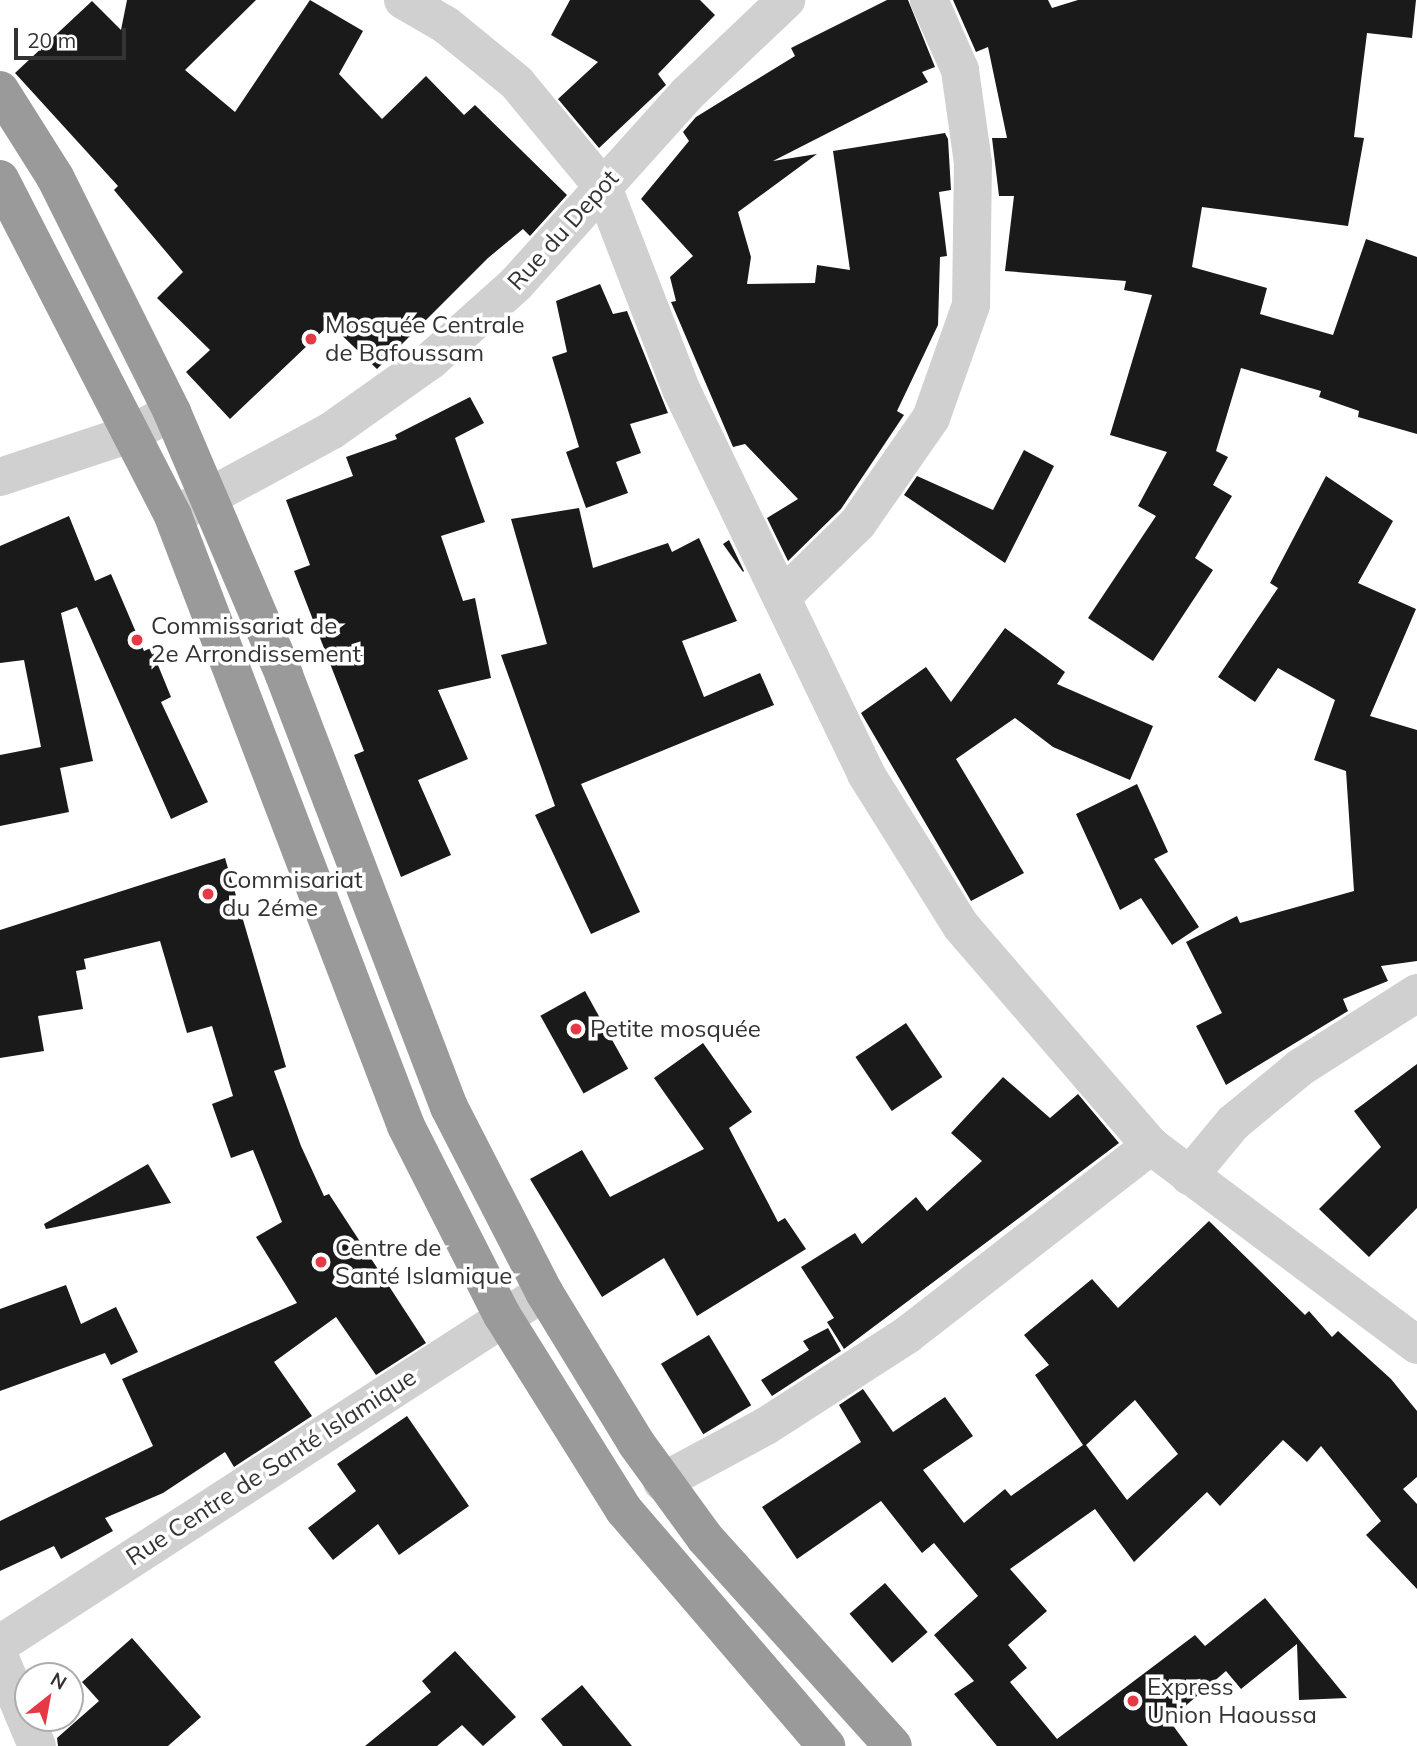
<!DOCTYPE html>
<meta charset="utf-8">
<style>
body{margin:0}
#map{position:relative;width:1417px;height:1746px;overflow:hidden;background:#fff;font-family:Mulish,sans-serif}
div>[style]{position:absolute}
.building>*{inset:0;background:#1a1a1a;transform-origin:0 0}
.minor>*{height:38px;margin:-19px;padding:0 19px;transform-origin:19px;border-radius:19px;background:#d0d0d0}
.highway>*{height:38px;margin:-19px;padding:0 19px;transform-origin:19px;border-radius:19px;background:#9a9a9a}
.dots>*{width:19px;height:19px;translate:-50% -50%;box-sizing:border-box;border:4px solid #fff;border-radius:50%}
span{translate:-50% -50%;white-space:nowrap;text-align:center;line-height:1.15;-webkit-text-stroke:7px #fff;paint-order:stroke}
.street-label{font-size:24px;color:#333}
.poi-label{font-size:24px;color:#333}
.left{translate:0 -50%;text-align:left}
.north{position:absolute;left:14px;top:1662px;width:70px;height:70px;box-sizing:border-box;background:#fff;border:2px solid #adadad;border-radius:50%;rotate:31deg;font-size:19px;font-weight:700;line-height:28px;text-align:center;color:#333}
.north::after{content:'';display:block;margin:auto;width:24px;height:32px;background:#e63946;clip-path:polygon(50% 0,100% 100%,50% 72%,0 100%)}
.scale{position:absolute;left:14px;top:28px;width:112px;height:32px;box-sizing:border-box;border:4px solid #333;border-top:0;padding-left:9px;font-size:21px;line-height:24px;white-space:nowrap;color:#333;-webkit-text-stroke:5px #fff;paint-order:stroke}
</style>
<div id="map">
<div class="building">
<i style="clip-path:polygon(127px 0,256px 0,185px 70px,235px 112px,310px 0,363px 31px,339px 74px,382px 119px,426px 76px,464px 115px,475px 105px,567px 195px,530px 236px,523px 229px,488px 258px,377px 369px,330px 324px,230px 419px,186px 372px,210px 350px,157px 298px,183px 272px,114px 190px,118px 186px,15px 73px,92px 1px,121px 30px)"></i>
<i style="clip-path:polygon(570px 0,700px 0,715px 15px,658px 74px,666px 85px,599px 148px,558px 99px,598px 62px,551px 35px)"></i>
<i style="clip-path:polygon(887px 0,908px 0,935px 67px,922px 72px,928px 82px,773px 161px,817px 154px,738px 212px,751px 257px,747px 284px,815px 283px,817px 265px,850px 270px,833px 151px,945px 133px,948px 139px,951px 190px,939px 192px,947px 256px,940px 257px,938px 325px,897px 411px,904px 415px,841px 509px,788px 561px,767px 518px,798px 499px,745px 444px,733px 447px,671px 302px,676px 301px,670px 277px,693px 256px,641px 199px,689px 141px,683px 132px,696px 117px,795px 56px,791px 48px)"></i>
<i style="clip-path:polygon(953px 0,1048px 0,1052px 8px,1078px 0,1416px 0,1412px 38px,1367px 33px,1354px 137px,1364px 138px,1348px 226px,1202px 207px,1192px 267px,1267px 288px,1260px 314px,1333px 335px,1366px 239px,1417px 257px,1417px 434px,1358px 417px,1359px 411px,1319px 397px,1321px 391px,1241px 368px,1216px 451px,1228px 457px,1213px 485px,1232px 496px,1195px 558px,1213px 570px,1153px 661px,1088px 618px,1156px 516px,1138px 506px,1167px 452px,1110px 435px,1152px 295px,1124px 290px,1126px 281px,1005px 271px,1014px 196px,999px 196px,992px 138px,1007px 138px,988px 47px,976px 52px)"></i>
<i style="clip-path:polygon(600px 284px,613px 314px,627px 311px,668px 413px,630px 424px,641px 453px,616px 462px,628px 493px,586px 508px,566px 452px,579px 447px,552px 357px,567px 352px,556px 301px)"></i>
<i style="clip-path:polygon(470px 397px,484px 423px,455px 438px,485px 522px,441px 536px,463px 601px,475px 598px,491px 678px,438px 690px,468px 759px,418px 780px,451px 855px,401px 877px,354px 755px,364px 751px,294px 571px,310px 565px,286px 500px,353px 476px,346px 457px,397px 439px,395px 435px)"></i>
<i style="clip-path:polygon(1024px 450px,1054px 466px,1005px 563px,904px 495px,917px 476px,993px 510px)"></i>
<i style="clip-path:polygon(1326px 476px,1393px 521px,1358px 583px,1416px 609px,1370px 716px,1417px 730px,1417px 961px,1381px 966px,1388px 981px,1343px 999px,1348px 1011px,1226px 1085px,1196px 1026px,1222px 1013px,1186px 942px,1237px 916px,1240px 923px,1354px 891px,1346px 771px,1314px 760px,1335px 700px,1278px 668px,1255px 702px,1218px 677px,1278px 588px,1270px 583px)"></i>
<i style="clip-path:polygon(579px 508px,593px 568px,668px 543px,672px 552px,699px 538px,737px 621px,682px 641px,704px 697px,760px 673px,774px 705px,581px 784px,640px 912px,591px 934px,535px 815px,555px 806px,501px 655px,547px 644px,511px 519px)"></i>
<i style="clip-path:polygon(69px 516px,95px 581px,111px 574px,144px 651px,151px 648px,171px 697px,161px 702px,208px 802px,171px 819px,77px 607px,61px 613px,93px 761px,60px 768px,69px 812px,0 826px,0 755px,41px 747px,24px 660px,0 663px,0 546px)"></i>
<i style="clip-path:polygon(729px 540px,744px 571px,743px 572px,723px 544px)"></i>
<i style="clip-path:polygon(1005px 628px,1065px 672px,1057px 684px,1153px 726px,1130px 780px,1053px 747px,1015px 718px,956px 759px,1024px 873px,971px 901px,861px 713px,926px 667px,951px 702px)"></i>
<i style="clip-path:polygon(1137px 784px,1168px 852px,1154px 859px,1199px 927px,1172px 945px,1141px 898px,1120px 910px,1076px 814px)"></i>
<i style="clip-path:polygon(225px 858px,286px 1067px,274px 1071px,301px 1146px,324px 1196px,329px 1194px,426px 1343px,376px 1375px,336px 1317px,274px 1362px,312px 1416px,234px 1467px,225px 1452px,163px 1493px,105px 1518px,113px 1531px,61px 1559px,54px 1546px,0 1571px,0 1521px,153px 1446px,122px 1379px,297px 1303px,256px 1237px,282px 1222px,253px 1150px,231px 1158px,212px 1104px,233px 1096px,212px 1026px,187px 1033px,160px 941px,84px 959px,86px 969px,76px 971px,83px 1009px,38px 1016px,44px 1051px,0 1058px,0 930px)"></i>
<i style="left:585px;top:991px;width:89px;height:51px;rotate:61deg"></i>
<i style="left:906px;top:1023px;width:65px;height:61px;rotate:56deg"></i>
<i style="clip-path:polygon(703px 1043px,752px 1112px,729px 1128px,778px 1222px,785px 1218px,806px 1249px,697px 1316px,664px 1258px,602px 1297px,530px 1179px,582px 1150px,610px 1197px,704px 1149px,654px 1078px)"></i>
<i style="clip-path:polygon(1417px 1064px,1417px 1208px,1369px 1257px,1319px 1209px,1381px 1147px,1354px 1111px)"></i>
<i style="clip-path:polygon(1003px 1077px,1050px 1118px,1078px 1094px,1119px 1143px,844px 1349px,827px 1322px,834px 1318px,801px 1267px,855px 1233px,862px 1244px,916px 1197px,927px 1211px,982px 1161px,951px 1133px)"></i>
<i style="clip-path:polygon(148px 1164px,171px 1203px,46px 1229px,44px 1224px)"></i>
<i style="clip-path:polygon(evenodd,1209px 1221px,1305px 1315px,1309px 1311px,1332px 1337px,1338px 1331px,1391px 1379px,1417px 1411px,1417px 1477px,1403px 1489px,1417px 1504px,1417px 1589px,1366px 1535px,1381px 1521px,1321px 1446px,1307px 1462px,1283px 1440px,1220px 1506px,1207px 1492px,1134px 1562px,1095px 1509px,1010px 1569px,1047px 1611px,1008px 1645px,1027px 1668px,1010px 1682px,1057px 1739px,1195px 1635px,1205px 1646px,1265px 1598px,1347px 1698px,1299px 1700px,1297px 1644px,1241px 1689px,1226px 1671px,1169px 1720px,1188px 1746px,997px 1746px,954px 1694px,974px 1681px,934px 1635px,978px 1596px,934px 1543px,922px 1553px,881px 1501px,797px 1559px,762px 1507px,861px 1442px,839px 1405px,863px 1389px,893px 1432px,945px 1397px,973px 1436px,923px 1470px,964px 1523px,1005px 1489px,1011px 1496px,1083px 1445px,1035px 1375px,1049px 1365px,1024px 1335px,1092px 1279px,1118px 1308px,1209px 1221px,1135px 1400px,1178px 1454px,1127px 1500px,1086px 1445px,1135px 1400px)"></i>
<i style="clip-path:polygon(66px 1285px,81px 1324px,116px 1307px,138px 1352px,111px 1365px,105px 1353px,0 1391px,0 1309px)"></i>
<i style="clip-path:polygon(828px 1328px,841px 1351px,772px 1396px,761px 1380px,809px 1350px,803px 1341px)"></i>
<i style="left:709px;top:1335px;width:82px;height:56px;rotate:59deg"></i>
<i style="clip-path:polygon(407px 1416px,469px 1506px,399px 1555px,378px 1524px,333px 1560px,308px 1528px,356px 1491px,337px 1464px)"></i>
<i style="left:885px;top:1583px;width:65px;height:47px;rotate:49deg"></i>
<i style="clip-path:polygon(132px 1638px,201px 1717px,168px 1746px,58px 1746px,57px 1738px,99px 1701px,82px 1682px)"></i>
<i style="clip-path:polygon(455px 1651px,516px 1717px,483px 1746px,462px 1725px,437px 1746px,365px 1746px,431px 1692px,422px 1681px)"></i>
<i style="clip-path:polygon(582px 1685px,632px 1746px,563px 1746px,541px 1719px)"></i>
</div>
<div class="minor">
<i style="left:403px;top:0;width:50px;rotate:30.2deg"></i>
<i style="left:446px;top:25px;width:92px;rotate:39.2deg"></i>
<i style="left:517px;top:83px;width:135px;rotate:50.4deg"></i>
<i style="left:603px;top:187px;width:217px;rotate:68.9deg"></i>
<i style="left:681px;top:389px;width:427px;rotate:64.3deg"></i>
<i style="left:866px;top:774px;width:179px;rotate:58deg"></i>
<i style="left:961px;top:926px;width:291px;rotate:49.2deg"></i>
<i style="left:1151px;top:1146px;width:332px;rotate:36.8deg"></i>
<i style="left:0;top:477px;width:137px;rotate:-18.3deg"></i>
<i style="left:130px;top:434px;width:47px;rotate:-27.6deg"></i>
<i style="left:181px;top:512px;width:170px;rotate:-28.4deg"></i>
<i style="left:331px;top:431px;width:121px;rotate:-35.3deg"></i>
<i style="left:430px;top:361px;width:115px;rotate:-41.8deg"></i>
<i style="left:516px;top:284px;width:256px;rotate:-48deg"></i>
<i style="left:687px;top:94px;width:137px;rotate:-43.5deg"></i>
<i style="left:783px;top:596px;width:105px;rotate:-44.2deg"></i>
<i style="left:858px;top:523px;width:128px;rotate:-55.2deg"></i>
<i style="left:931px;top:418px;width:120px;rotate:-70.5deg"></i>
<i style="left:971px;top:305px;width:142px;rotate:-89.2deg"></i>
<i style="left:973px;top:163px;width:94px;rotate:-98deg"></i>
<i style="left:960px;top:70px;width:77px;rotate:-113.9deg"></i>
<i style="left:1189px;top:1176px;width:69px;rotate:-50.3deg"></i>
<i style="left:1233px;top:1123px;width:88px;rotate:-39.5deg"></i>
<i style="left:1301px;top:1067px;width:138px;rotate:-32.5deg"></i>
<i style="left:662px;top:1482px;width:118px;rotate:-28.3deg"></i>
<i style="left:766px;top:1426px;width:168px;rotate:-32.8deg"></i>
<i style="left:907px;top:1335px;width:309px;rotate:-37.8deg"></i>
<i style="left:0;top:1644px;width:648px;rotate:-32.91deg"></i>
<i style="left:0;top:1658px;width:95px;rotate:67.2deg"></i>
</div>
<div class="highway">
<i style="left:0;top:90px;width:103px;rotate:57.7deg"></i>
<i style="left:55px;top:177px;width:263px;rotate:63.5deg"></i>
<i style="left:172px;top:412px;width:286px;rotate:66.9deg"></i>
<i style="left:284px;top:675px;width:462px;rotate:69.1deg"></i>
<i style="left:449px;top:1107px;width:208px;rotate:62.8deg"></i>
<i style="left:544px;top:1292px;width:177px;rotate:58.6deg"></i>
<i style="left:636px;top:1443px;width:117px;rotate:54deg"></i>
<i style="left:705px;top:1538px;width:280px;rotate:47.9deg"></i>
<i style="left:0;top:179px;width:379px;rotate:62.8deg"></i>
<i style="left:173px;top:516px;width:653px;rotate:69.09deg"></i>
<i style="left:406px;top:1126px;width:212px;rotate:63.1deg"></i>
<i style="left:502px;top:1315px;width:230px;rotate:58deg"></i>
<i style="left:624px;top:1510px;width:311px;rotate:49.4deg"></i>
</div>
<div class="dots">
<i style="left:311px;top:339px;background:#e63946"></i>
<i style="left:137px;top:640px;background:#e63946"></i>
<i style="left:208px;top:894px;background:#e63946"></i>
<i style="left:576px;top:1029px;background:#e63946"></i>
<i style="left:321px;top:1262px;background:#e63946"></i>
<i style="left:1133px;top:1701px;background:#e63946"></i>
</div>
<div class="street-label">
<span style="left:563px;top:230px;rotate:-48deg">Rue du Depot</span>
<span style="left:271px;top:1467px;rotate:-33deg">Rue Centre de Santé Islamique</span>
</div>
<div class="poi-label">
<span class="left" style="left:325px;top:339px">Mosquée Centrale<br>de Bafoussam</span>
<span class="left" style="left:151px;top:640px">Commissariat de<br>2e Arrondissement</span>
<span class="left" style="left:222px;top:894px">Commisariat<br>du 2éme</span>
<span class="left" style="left:590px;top:1029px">Petite mosquée</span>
<span class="left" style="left:335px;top:1262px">Centre de<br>Santé Islamique</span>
<span class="left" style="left:1147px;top:1701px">Express<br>Union Haoussa</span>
</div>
<div class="north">N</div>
<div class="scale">20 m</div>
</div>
